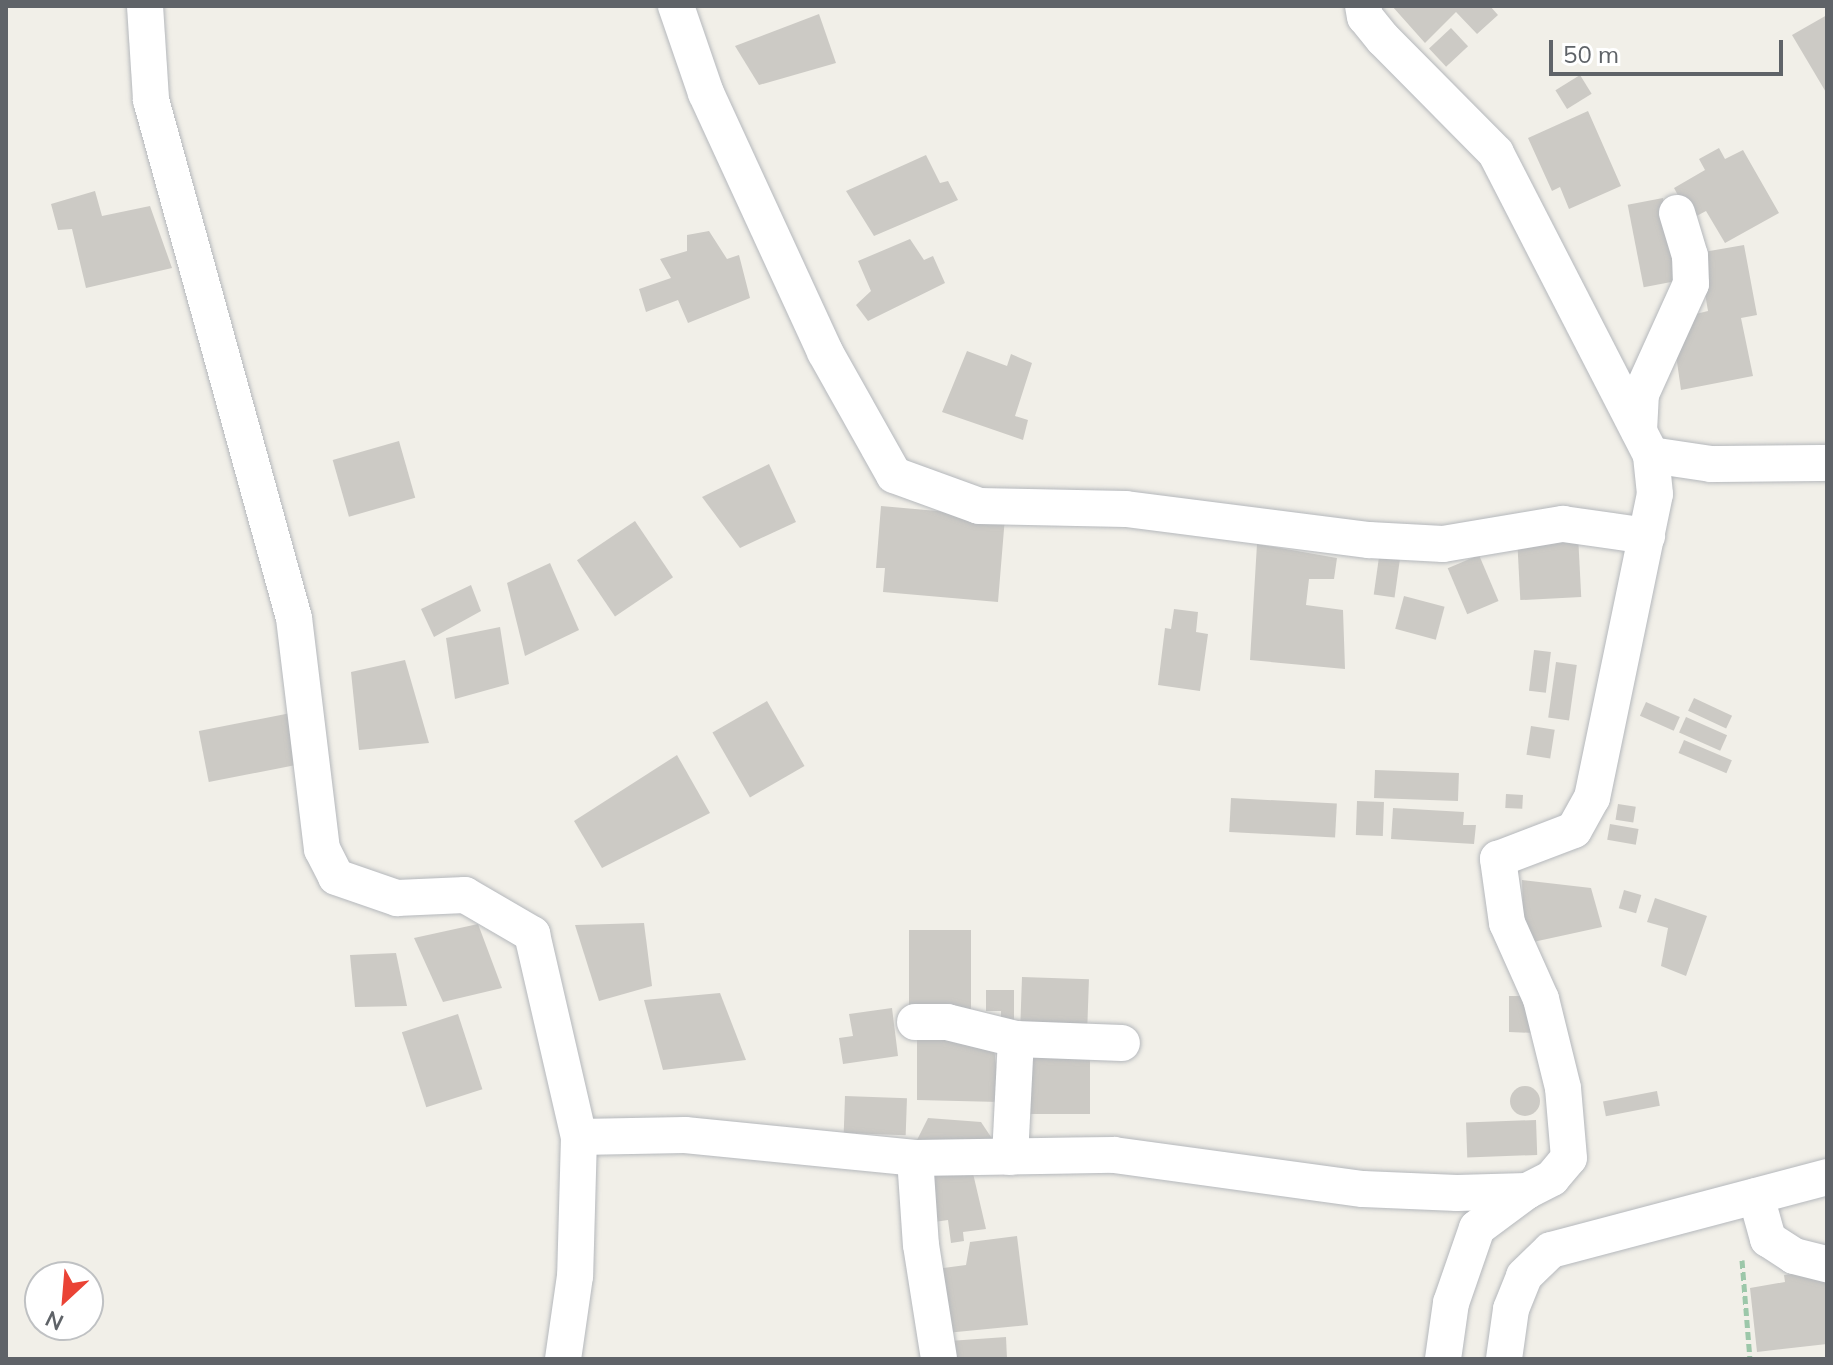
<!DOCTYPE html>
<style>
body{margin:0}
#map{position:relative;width:1833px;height:1365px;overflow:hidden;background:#f1efe8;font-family:Mulish,sans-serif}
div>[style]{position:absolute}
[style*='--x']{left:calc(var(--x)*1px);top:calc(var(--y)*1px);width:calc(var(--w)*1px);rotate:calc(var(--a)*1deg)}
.building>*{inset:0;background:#cccac5;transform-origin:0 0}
.round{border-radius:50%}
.path>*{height:5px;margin-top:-2.5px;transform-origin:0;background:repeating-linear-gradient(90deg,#9cc7a9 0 8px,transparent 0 12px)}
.roads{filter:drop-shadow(0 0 2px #b5b8bc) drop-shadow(0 0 2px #b5b8bc)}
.minor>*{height:36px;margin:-18px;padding:0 18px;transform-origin:18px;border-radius:18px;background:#fff}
span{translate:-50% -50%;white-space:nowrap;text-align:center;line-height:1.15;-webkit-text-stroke:8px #fff;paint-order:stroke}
.frame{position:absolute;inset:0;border:8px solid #5f6368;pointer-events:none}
.north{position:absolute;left:24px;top:1261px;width:80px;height:80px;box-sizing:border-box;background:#fff;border:2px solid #bfc1c3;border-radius:50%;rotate:206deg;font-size:22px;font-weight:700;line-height:32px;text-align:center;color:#5f6368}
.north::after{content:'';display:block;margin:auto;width:28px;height:36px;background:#ea4335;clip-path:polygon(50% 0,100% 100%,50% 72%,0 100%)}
.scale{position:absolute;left:1549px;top:40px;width:234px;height:36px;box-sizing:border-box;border:4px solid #5f6368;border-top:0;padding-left:10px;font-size:24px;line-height:28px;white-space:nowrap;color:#5f6368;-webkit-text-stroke:6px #fff;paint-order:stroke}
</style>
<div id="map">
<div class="building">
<i style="clip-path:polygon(1392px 6px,1490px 6px,1498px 15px,1477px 34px,1456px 12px,1425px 43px)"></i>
<i style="clip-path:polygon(819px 14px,836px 63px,759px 85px,735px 46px)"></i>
<i style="clip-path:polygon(1827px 15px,1827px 94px,1792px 35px)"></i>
<i style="left:1451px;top:28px;width:25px;height:30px;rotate:47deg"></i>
<i style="left:1580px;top:75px;width:22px;height:29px;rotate:58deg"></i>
<i style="clip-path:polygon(1588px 111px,1621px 186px,1569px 209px,1560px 187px,1552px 191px,1528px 138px)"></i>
<i style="clip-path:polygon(1719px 148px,1725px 159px,1743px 150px,1779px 213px,1725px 243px,1706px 211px,1691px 219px,1674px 188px,1705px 170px,1699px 159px)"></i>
<i style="clip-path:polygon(926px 155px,940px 183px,948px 181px,958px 200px,874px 236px,846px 191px)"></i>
<i style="clip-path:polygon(95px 191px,102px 216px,150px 206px,172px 268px,86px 288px,72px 229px,58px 230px,51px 204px)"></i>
<i style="left:1663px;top:198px;width:84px;height:36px;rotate:79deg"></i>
<i style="clip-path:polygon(709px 231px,727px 259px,739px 255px,750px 298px,688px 323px,678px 300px,646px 312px,639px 289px,671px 278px,660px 259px,687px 251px,687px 235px)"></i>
<i style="clip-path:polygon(910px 239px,924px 260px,933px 256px,945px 283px,868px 321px,856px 305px,871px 291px,858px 261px)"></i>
<i style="clip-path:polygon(1744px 245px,1757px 315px,1741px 318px,1753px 376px,1681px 390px,1671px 320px,1708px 311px,1698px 253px)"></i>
<i style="clip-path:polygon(967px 351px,1007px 366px,1011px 354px,1032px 363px,1015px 416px,1028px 420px,1023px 440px,942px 412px)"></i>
<i style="left:399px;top:441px;width:59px;height:69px;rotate:74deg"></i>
<i style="clip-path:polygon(769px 464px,796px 522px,740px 548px,702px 497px)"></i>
<i style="clip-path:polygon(881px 506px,1005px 517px,998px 602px,883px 592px,885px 568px,876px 568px)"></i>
<i style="left:635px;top:521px;width:68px;height:70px;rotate:56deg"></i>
<i style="left:1578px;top:535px;width:62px;height:61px;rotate:87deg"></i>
<i style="clip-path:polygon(1257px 544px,1337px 558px,1334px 579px,1309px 579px,1306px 605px,1343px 610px,1345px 669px,1250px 660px)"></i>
<i style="left:1380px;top:550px;width:21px;height:45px;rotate:8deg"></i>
<i style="left:1479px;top:555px;width:50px;height:34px;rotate:67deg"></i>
<i style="clip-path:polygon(550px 563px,579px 630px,525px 656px,507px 583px)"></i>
<i style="clip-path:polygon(471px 585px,481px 611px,434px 637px,421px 609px)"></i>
<i style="left:1404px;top:596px;width:42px;height:34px;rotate:15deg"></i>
<i style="clip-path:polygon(1174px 609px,1198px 612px,1196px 632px,1208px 634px,1200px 691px,1158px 685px,1165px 628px,1171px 629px)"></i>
<i style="clip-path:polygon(500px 627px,509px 684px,455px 699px,446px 638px)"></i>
<i style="left:1534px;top:650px;width:17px;height:41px;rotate:7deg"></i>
<i style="clip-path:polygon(405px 660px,429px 743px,359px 750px,351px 672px)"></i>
<i style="left:1556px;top:662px;width:21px;height:56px;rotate:8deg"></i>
<i style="left:1694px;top:698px;width:42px;height:14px;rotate:25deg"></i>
<i style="left:767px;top:701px;width:75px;height:63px;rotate:60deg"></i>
<i style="left:1646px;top:702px;width:37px;height:15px;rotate:24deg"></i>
<i style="left:296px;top:712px;width:52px;height:99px;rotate:79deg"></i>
<i style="left:1686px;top:717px;width:45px;height:17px;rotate:24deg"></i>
<i style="left:1531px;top:726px;width:24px;height:29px;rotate:9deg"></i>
<i style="left:1684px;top:740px;width:52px;height:14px;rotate:23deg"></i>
<i style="clip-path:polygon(677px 755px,710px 813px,602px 868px,574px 821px)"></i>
<i style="left:1375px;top:770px;width:84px;height:28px;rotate:2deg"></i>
<i style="left:1506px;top:794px;width:17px;height:14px;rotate:3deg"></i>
<i style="left:1231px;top:798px;width:106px;height:34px;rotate:3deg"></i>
<i style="left:1357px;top:801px;width:27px;height:34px;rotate:2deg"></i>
<i style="left:1618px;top:804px;width:18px;height:16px;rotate:9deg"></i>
<i style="clip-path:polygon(1393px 808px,1464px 812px,1463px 825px,1476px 825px,1474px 844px,1391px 839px)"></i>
<i style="left:1610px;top:824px;width:29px;height:16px;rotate:10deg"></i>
<i style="clip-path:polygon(1522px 880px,1591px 888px,1602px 927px,1524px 944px)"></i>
<i style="left:1624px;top:890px;width:18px;height:19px;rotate:16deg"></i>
<i style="clip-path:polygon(1655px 898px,1707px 916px,1686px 976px,1661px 966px,1668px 928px,1647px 922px)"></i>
<i style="clip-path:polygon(644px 923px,652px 986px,599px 1001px,575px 925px)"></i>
<i style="clip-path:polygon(478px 924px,502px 988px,443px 1002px,414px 938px)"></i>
<i style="left:909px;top:930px;width:62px;height:79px"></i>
<i style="clip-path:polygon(396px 953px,407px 1006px,355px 1007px,350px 955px)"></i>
<i style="left:1022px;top:977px;width:67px;height:55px;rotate:2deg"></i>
<i style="clip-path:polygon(986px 990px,1014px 990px,1014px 1021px,1001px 1021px,1001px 1011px,986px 1011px)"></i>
<i style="clip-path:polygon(720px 993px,746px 1060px,663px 1070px,644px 1000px)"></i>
<i style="clip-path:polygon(1509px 996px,1528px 996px,1536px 1033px,1509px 1032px)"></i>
<i style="clip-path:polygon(892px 1008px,898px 1056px,843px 1064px,839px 1038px,853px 1036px,849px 1014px)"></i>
<i style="left:458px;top:1014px;width:79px;height:59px;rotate:72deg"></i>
<i style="clip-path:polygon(917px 1029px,993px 1038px,1000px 1102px,917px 1100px)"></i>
<i style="left:1024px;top:1056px;width:66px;height:58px"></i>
<i class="round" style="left:1510px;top:1086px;width:30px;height:30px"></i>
<i style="left:1657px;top:1091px;width:15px;height:55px;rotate:79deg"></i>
<i style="left:845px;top:1096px;width:62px;height:37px;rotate:2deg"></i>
<i style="clip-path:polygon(928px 1118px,981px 1122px,995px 1143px,917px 1140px)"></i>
<i style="left:1536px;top:1120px;width:35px;height:70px;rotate:88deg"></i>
<i style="clip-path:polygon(972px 1169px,986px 1229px,963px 1232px,964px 1241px,951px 1243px,948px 1220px,927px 1223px,921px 1175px)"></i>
<i style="clip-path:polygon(1017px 1236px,1028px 1325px,946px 1333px,936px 1269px,966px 1265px,970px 1242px)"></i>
<i style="clip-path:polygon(1827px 1270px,1827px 1344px,1757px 1352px,1750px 1288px,1785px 1282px,1784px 1275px)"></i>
<i style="clip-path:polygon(1006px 1337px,1007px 1359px,950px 1359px,949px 1341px)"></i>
</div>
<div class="path">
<i style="--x:1742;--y:1260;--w:99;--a:85.4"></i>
</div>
<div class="roads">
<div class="minor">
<i style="--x:145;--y:6;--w:94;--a:86.3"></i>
<i style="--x:151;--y:100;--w:537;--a:74.57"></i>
<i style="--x:294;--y:618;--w:233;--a:83.1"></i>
<i style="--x:322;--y:849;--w:31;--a:63"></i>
<i style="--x:336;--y:877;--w:65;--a:19"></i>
<i style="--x:397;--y:898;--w:68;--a:-2.5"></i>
<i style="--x:465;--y:895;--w:78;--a:30.2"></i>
<i style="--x:532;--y:934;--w:208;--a:77"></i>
<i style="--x:579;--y:1137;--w:139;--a:91.6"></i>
<i style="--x:575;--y:1276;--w:84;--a:98.2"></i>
<i style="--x:676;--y:6;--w:92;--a:71"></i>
<i style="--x:706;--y:93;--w:285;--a:65.3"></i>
<i style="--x:825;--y:352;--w:141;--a:60.7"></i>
<i style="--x:894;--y:475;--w:90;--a:20"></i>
<i style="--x:979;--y:506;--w:147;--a:1.2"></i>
<i style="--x:1126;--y:509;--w:245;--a:7.3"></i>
<i style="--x:1369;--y:540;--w:74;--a:3.1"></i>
<i style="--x:1443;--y:544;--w:122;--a:-9.5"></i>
<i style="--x:1563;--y:524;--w:85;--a:8.1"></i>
<i style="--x:1639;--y:431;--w:37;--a:-87"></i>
<i style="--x:1641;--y:394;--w:121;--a:-65.6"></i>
<i style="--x:1691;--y:284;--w:28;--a:-92"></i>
<i style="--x:1690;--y:256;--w:45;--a:-106.8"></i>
<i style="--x:1651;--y:455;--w:61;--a:8.5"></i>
<i style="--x:1711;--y:464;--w:116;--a:-0.5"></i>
<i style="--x:915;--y:1022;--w:32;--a:0"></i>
<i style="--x:947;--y:1022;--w:71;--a:13.8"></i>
<i style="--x:1016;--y:1039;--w:106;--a:2.2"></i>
<i style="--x:579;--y:1137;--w:106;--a:-1.1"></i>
<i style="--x:685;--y:1135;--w:231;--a:5.7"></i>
<i style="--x:915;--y:1158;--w:199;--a:-0.9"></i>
<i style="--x:1114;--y:1155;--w:251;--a:7.8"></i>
<i style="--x:1363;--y:1189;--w:94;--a:2.4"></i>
<i style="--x:1457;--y:1193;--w:70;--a:-1.6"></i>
<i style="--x:1527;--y:1191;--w:28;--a:-27"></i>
<i style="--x:1552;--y:1178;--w:26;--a:-50"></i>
<i style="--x:1569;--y:1158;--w:70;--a:-94.9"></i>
<i style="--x:1563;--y:1088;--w:92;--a:-103.9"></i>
<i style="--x:1541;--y:999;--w:83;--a:-114.1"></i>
<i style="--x:1507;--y:923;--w:65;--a:-98"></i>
<i style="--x:1498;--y:859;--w:81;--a:-20.9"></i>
<i style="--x:1574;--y:830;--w:37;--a:-61"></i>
<i style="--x:1592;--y:798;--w:310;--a:-78.3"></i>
<i style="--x:1655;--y:494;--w:39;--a:-96"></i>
<i style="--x:1651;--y:455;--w:339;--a:-117.2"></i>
<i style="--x:1496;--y:153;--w:161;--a:-134.7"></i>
<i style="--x:1383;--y:39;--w:28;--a:-129"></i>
<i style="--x:1365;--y:17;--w:11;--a:-100"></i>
<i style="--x:1010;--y:1157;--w:118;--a:-87.1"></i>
<i style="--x:915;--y:1158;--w:87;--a:86.1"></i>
<i style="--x:921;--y:1245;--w:115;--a:81"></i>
<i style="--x:1756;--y:1196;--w:45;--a:74.4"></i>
<i style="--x:1768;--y:1239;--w:31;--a:33"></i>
<i style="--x:1794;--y:1256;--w:34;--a:14"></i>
<i style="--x:1443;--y:1359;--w:57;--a:-81.9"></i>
<i style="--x:1451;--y:1303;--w:79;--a:-70.9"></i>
<i style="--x:1477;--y:1228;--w:62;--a:-36.5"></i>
<i style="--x:1504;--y:1359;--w:50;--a:-82"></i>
<i style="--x:1511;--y:1309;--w:35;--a:-68"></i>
<i style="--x:1524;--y:1276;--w:37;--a:-44"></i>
<i style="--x:1551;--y:1250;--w:285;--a:-14.8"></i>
</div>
</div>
<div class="frame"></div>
<div class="north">N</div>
<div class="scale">50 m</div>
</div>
